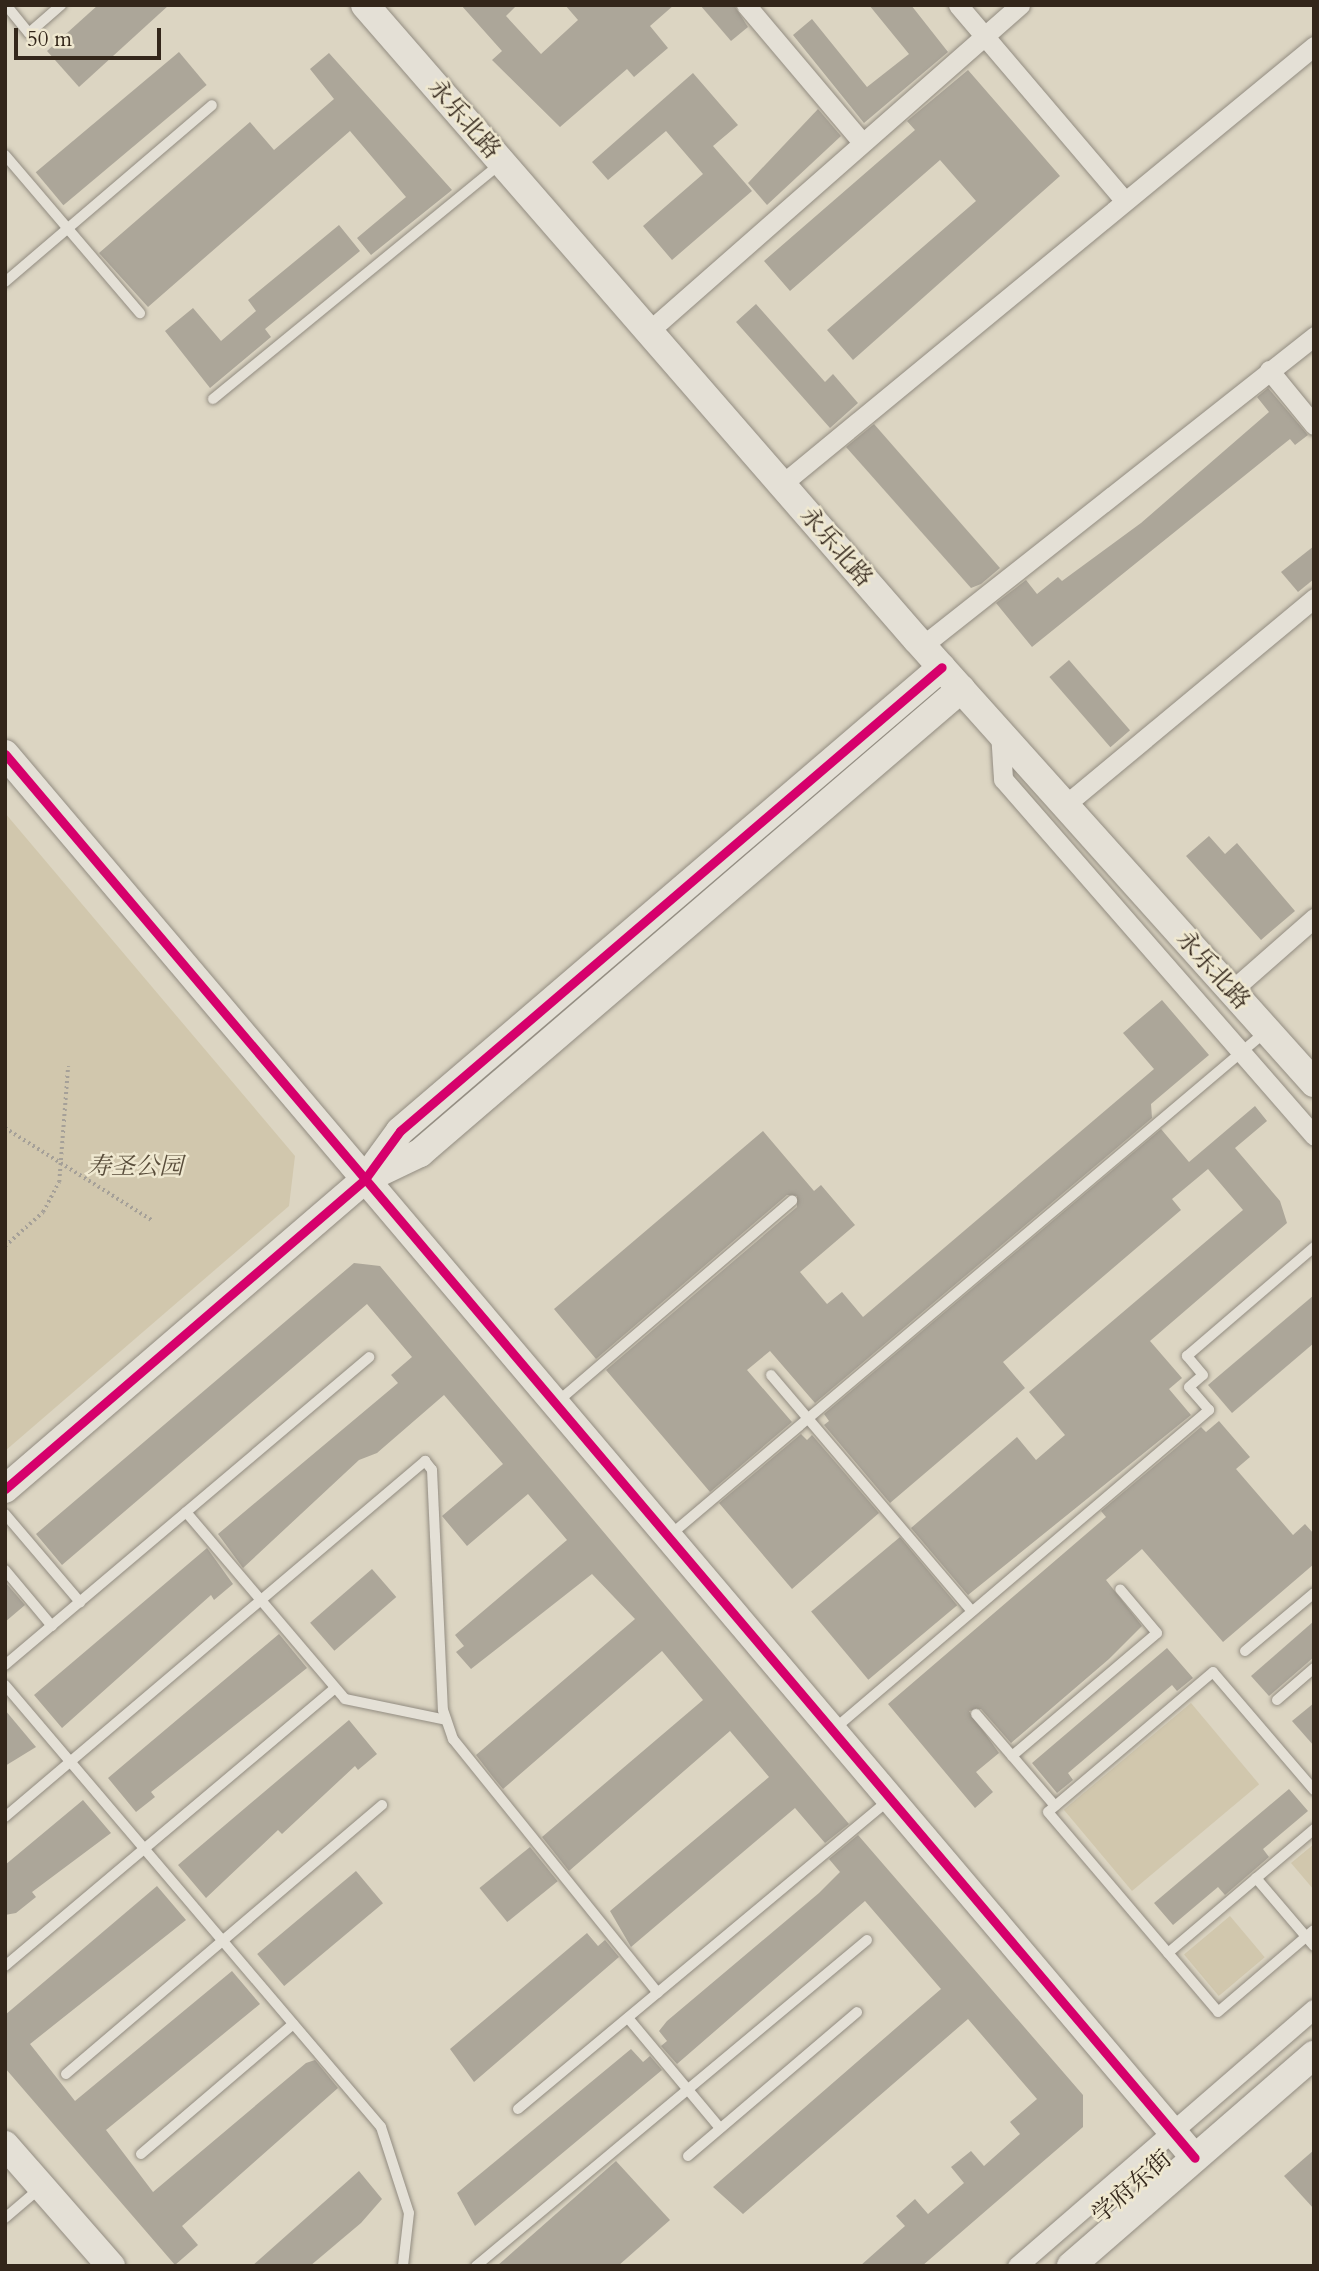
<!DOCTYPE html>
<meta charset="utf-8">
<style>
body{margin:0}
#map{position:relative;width:1319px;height:2271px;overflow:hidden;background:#dcd5c2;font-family:Cardo,"Noto Serif SC",serif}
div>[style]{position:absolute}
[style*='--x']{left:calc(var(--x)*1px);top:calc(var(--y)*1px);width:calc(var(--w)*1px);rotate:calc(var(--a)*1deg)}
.green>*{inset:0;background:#d1c7ad;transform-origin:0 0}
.building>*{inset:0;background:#aca699;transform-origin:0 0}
.path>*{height:3.5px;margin-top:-1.75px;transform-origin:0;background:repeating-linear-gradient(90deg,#a5a098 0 2px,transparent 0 5.5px)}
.roads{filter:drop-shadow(0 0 2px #928c81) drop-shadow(0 0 2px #928c81)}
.lane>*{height:10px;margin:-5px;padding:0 5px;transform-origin:5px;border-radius:5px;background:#e4e0d6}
.street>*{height:19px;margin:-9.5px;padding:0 9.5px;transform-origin:9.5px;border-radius:9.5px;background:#e4e0d6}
.secondary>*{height:28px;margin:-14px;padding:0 14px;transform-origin:14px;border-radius:14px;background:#e4e0d6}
.cycleway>*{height:9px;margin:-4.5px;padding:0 4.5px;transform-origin:4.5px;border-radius:4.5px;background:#d6006c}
span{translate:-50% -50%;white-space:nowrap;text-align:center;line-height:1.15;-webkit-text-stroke:5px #efe8d0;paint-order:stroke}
.street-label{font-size:24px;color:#33261a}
.park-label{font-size:24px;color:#584c3a;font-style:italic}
.frame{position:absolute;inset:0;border:7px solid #33261a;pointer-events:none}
.scale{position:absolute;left:14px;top:28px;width:147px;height:32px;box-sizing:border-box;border:4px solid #33261a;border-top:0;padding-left:9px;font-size:21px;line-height:24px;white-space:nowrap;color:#33261a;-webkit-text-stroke:5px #efe8d0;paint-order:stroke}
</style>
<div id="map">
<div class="green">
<i style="clip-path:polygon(5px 813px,295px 1156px,289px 1206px,5px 1451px)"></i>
<i style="left:1191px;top:1703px;width:106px;height:166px;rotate:50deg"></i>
<i style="clip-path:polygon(1314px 1844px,1314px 1890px,1291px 1863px)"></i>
<i style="left:1230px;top:1916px;width:54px;height:60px;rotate:50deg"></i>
</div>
<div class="building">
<i style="clip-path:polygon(98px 5px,169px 5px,79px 87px,47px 51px)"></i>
<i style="clip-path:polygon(461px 5px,517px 5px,506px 16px,541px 54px,578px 20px,565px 5px,674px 5px,650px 26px,668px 48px,634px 77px,627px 69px,560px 127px,492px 60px,502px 51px)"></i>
<i style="clip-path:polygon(700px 5px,734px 5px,748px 27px,731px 41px)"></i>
<i style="clip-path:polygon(869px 5px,911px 5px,948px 52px,864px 123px,793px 35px,812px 19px,867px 87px,909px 54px)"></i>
<i style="left:179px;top:52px;width:43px;height:187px;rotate:50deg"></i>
<i style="clip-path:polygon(329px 53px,452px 190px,371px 255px,357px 238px,406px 197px,350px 131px,148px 307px,99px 253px,250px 122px,274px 150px,334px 99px,310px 69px)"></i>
<i style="clip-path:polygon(968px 70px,1060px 176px,853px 360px,827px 330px,976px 201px,940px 160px,790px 291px,764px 261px,915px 130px,907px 121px)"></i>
<i style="clip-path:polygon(693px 73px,738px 125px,713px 146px,752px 191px,672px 260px,643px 226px,703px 174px,666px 131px,608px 180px,592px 162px)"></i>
<i style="clip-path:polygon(818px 109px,841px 136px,767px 205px,748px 183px)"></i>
<i style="clip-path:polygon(339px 225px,360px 251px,265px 329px,271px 337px,210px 388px,165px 331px,193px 308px,221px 341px,256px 311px,248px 300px)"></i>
<i style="clip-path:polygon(756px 304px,825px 382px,833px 374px,858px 403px,830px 428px,736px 322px)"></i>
<i style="clip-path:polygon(1268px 388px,1308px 435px,1295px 445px,1290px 439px,1032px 647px,996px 603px,1026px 580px,1037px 594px,1058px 577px,1062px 581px,1141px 523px,1269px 412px,1257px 397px)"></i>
<i style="clip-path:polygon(874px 424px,1000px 568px,981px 584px,971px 588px,846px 447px)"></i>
<i style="clip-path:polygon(1314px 546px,1314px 579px,1298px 592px,1281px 572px)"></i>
<i style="left:1069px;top:660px;width:93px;height:26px;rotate:49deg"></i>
<i style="clip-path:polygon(1209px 836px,1225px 854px,1237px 843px,1295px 911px,1261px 940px,1186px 856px)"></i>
<i style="clip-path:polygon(1162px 1000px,1209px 1055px,1151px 1104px,1152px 1118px,815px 1403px,770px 1351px,747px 1370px,792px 1422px,710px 1492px,606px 1370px,797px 1207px,797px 1196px,787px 1195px,596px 1359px,554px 1309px,763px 1131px,814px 1191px,821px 1185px,855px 1225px,800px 1272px,827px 1304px,842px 1292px,863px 1317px,1154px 1069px,1123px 1033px)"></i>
<i style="clip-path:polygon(1255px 1106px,1267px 1121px,1235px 1148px,1280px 1201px,1287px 1223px,1150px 1341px,1182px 1378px,1169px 1389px,1191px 1415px,968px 1595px,911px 1528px,1017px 1437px,1036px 1460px,1065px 1435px,1029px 1392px,1243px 1210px,1208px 1169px,1172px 1199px,1181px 1210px,1003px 1362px,1025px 1388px,890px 1503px,824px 1425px,829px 1421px,824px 1414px,1161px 1129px,1189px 1162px)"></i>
<i style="clip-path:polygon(354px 1263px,380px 1266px,849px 1824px,825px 1843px,795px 1808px,631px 1947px,610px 1911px,769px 1777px,730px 1731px,569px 1871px,542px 1837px,703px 1700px,662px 1651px,503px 1789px,493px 1777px,476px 1755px,635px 1619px,592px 1574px,471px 1669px,456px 1652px,464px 1646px,455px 1635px,567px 1540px,528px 1494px,467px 1546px,442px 1516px,503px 1464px,444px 1395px,377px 1453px,359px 1460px,243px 1568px,218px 1534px,398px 1383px,391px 1375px,412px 1357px,367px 1304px,62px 1565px,36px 1534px)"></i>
<i style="clip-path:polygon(1314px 1295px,1314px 1343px,1232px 1413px,1208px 1385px)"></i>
<i style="clip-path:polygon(1219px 1421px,1250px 1457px,1236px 1469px,1293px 1535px,1305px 1524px,1314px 1534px,1314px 1564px,1223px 1642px,1142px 1549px,1106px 1580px,1142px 1626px,1109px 1659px,1011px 1743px,981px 1709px,969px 1711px,999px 1753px,976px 1772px,993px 1792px,975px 1808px,888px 1704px,1106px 1517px,1101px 1511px,1201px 1427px,1206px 1432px)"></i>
<i style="clip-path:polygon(801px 1434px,807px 1440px,812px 1435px,879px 1513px,792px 1589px,719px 1503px)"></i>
<i style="left:900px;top:1537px;width:89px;height:116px;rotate:50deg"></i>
<i style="clip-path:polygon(207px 1548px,233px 1584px,214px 1600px,211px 1595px,62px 1728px,34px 1695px)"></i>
<i style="left:372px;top:1569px;width:37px;height:82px;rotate:49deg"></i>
<i style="clip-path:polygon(5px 1582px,25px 1605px,5px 1622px)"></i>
<i style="clip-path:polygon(1314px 1621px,1314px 1657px,1269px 1696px,1251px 1676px)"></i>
<i style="clip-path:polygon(279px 1634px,307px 1668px,151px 1792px,155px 1797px,136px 1812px,108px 1778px)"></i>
<i style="clip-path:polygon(1167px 1648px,1193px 1678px,1177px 1691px,1172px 1685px,1068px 1773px,1073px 1780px,1057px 1793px,1032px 1763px)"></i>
<i style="clip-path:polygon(1314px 1703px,1314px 1746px,1292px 1721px)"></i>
<i style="clip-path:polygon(5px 1710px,36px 1747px,5px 1766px)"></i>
<i style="clip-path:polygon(349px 1720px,377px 1754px,358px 1770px,355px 1766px,282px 1834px,278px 1830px,206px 1898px,178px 1865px)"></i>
<i style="clip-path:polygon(1289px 1789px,1308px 1811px,1263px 1849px,1269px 1857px,1225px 1895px,1218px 1887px,1173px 1925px,1154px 1903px)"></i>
<i style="clip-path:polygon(83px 1800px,111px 1833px,32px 1892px,36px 1897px,16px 1913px,5px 1915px,5px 1865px)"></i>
<i style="clip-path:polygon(858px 1835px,1083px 2095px,1083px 2127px,922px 2266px,860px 2266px,905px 2226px,896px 2216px,915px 2199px,928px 2214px,964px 2183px,951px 2167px,971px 2151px,984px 2166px,1020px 2134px,1010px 2122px,1037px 2099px,968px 2019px,743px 2214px,713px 2187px,941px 1989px,865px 1901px,677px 2064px,661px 2046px,667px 2041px,659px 2031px,667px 2021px,819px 1893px,840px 1872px,829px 1859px)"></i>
<i style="left:530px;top:1847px;width:44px;height:65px;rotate:51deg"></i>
<i style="left:356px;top:1871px;width:42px;height:129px;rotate:50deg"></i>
<i style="clip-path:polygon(157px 1886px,186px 1920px,30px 2044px,75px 2101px,232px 1971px,260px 2004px,106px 2130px,153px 2192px,306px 2063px,315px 2060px,338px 2088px,182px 2226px,198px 2245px,175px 2265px,5px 2068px,5px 2015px)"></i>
<i style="clip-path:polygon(587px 1933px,598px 1946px,605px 1940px,619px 1957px,474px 2082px,450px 2049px)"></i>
<i style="clip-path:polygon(631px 2049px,643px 2062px,650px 2056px,662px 2070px,475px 2226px,457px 2193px)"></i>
<i style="clip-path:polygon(1314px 2150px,1314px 2209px,1284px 2176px)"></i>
<i style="clip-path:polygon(616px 2161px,670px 2220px,618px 2266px,497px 2266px)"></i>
<i style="clip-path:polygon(359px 2171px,382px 2199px,361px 2223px,310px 2266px,252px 2266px)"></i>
</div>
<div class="path">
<i style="--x:5;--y:1128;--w:175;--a:32.1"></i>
<i style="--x:5;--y:1246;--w:51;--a:-41.8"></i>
<i style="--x:43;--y:1212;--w:34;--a:-62"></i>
<i style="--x:59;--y:1182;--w:116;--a:-85.6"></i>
</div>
<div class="roads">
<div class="lane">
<i style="--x:6;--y:5;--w:36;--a:51"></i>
<i style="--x:29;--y:33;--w:43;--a:-41.2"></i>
<i style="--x:5;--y:155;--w:208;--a:49.5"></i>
<i style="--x:5;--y:282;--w:272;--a:-40.5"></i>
<i style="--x:213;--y:399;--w:372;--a:-39.3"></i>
<i style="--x:771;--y:1375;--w:310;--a:49.6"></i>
<i style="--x:556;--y:1403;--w:311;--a:-40.6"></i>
<i style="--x:186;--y:1512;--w:245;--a:49.6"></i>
<i style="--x:345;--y:1699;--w:103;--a:11.7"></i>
<i style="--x:5;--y:1514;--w:116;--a:49.6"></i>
<i style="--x:669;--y:1536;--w:779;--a:-40.21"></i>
<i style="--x:5;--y:1570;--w:73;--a:50"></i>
<i style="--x:1245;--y:1651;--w:90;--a:-40"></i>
<i style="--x:5;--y:1665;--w:477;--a:-40.2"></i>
<i style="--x:5;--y:1685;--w:580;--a:49.61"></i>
<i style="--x:381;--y:2127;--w:90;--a:72"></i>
<i style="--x:409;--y:2213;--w:53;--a:96.5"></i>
<i style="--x:1277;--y:1700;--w:49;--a:-40.9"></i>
<i style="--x:976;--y:1714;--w:121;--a:49.3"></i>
<i style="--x:833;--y:1730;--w:494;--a:-40.4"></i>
<i style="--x:1209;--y:1410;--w:30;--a:-131"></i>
<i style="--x:1189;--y:1387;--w:18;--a:-41"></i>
<i style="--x:1203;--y:1375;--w:25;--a:-130"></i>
<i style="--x:1187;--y:1356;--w:167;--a:-40.6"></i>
<i style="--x:1012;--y:1756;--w:190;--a:-40.3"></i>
<i style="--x:1157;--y:1633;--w:57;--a:-130.1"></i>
<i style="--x:1314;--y:1790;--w:155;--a:-130.6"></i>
<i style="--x:1213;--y:1672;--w:216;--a:139.7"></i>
<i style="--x:1048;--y:1812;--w:262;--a:49.6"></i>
<i style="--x:1218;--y:2012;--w:126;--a:-40.5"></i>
<i style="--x:5;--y:1817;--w:551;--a:-40.29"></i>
<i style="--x:425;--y:1461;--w:11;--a:52"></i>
<i style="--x:432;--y:1470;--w:240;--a:87.4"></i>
<i style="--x:443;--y:1710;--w:31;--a:71"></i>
<i style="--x:453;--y:1739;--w:326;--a:51.1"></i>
<i style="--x:1256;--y:1878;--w:89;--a:49.5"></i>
<i style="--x:1168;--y:1953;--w:192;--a:-40.3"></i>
<i style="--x:5;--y:1966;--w:431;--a:-40.1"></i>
<i style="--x:628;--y:2018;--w:143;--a:50.1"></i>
<i style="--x:66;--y:2074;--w:415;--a:-40.4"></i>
<i style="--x:518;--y:2109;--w:481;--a:-39.8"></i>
<i style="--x:141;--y:2154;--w:200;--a:-40.5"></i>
<i style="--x:688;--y:2156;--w:222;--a:-40.4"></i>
<i style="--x:5;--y:2218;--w:45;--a:-40.5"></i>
<i style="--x:476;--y:2266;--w:509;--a:-39.82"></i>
</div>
<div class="street">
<i style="--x:746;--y:5;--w:177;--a:49.8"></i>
<i style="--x:958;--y:5;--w:257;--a:49.6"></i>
<i style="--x:649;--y:331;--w:494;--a:-41.3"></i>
<i style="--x:1269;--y:370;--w:71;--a:50.7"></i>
<i style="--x:782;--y:484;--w:689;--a:-39.46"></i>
<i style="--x:922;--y:646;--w:500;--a:-38.3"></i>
<i style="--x:1000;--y:732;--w:47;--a:86.3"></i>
<i style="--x:1003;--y:779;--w:473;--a:48.9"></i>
<i style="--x:1065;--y:805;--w:324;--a:-39.7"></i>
<i style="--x:1231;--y:991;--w:111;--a:-41.3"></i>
<i style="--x:1017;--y:2266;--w:393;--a:-40.9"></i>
</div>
<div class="secondary">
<i style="--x:365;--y:5;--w:841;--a:49"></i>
<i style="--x:917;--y:640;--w:595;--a:48.13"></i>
<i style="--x:5;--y:754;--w:1840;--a:49.72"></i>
<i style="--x:368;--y:1178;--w:58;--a:-25.7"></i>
<i style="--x:420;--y:1153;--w:713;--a:-40.62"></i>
<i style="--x:5;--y:1489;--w:475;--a:-40.7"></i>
<i style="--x:365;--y:1179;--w:59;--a:-53.9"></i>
<i style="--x:400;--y:1131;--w:713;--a:-40.57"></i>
<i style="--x:5;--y:2145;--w:161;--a:48.8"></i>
<i style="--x:1071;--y:2266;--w:322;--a:-41"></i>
</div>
</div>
<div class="cycleway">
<i style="--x:5;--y:754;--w:1840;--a:49.72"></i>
<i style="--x:5;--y:1489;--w:475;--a:-40.7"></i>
<i style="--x:365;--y:1179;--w:59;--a:-53.9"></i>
<i style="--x:400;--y:1131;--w:713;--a:-40.57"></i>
</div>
<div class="street-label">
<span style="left:464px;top:119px;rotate:49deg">永乐北路</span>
<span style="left:836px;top:547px;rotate:49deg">永乐北路</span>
<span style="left:1213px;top:970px;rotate:48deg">永乐北路</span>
<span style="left:1132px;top:2187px;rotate:-41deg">学府东街</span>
</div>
<div class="park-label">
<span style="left:135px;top:1167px">寿圣公园</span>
</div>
<div class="frame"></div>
<div class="scale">50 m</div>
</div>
